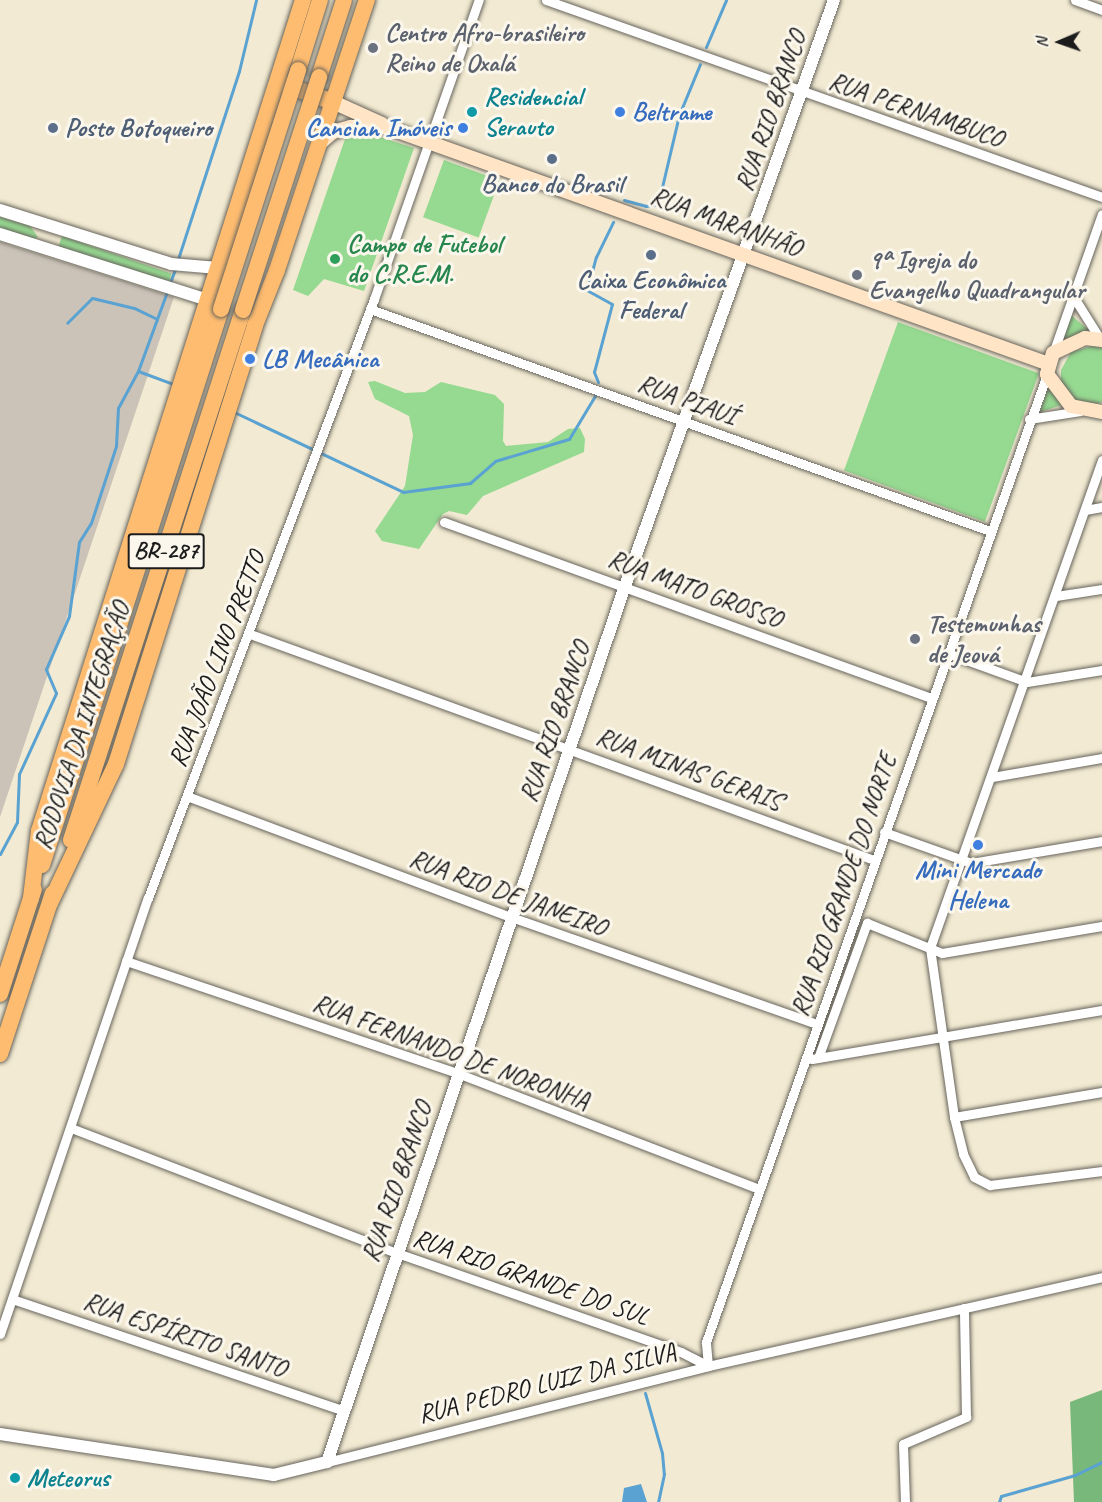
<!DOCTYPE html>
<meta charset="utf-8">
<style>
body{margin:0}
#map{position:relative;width:1102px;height:1502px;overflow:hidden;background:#f2ead2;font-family:Caveat,sans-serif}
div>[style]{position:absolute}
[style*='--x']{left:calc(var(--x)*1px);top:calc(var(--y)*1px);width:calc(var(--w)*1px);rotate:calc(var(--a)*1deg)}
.industrial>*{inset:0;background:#cbc2b8}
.green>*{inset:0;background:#96d991;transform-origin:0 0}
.forest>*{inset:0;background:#78b97b}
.water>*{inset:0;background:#5aa2d1}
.stream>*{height:3px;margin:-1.5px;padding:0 1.5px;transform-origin:1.5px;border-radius:1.5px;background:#5aa2d1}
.roads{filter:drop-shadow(0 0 2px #67645c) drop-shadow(0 0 2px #67645c)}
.minor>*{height:9px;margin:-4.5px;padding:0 4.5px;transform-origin:4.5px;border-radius:4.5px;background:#fff}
.tertiary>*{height:12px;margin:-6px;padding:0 6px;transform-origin:6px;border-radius:6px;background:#fff}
.secondary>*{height:14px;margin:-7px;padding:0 7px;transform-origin:7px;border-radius:7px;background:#ffe4c6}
.trunk>*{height:16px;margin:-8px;padding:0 8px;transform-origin:8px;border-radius:8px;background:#febc70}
.bridges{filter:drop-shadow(0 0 2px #67645c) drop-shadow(0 0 2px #67645c)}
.trunk-bridge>*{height:16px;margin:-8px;padding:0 8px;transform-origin:8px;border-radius:8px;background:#febc70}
.dots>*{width:16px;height:16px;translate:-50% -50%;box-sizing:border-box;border:3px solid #fbf7ec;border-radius:50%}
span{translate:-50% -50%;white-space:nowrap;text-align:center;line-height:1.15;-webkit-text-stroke:6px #fbf7ec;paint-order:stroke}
.shield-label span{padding:2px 4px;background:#fbf7ec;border:2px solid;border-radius:4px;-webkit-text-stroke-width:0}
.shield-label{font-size:24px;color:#1c1c1c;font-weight:700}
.worship-label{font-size:26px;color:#5b616d;font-weight:700}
.left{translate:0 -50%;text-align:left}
.culture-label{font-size:26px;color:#0d838f;font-weight:700}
.street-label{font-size:26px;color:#1c1c1c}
.shop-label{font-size:26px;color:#366cbe;font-weight:700}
.right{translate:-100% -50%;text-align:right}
.service-label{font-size:26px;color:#4e5e75;font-weight:700}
.leisure-label{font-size:26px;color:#27864d;font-weight:700}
.north{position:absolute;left:1030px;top:12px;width:60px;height:60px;-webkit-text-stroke:4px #fbf7ec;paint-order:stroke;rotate:268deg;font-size:16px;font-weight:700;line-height:24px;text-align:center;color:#1c1c1c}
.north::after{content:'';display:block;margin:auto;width:21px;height:27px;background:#1c1c1c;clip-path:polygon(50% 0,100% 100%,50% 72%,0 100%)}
</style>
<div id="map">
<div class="industrial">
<i style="clip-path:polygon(0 242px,174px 297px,0 817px)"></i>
</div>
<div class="green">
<i style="clip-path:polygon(368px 133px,414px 148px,364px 291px,324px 279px,308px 296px,293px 290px,345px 139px)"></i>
<i style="left:444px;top:160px;width:59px;height:61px;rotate:20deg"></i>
<i style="clip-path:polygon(0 217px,30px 226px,38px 237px,33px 240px,0 229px)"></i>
<i style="left:62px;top:236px;width:116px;height:11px;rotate:19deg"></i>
<i style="clip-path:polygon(1071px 315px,1092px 333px,1062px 339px)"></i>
<i style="left:898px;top:322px;width:150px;height:158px;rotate:20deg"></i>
<i style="clip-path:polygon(1092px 346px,1102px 348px,1102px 402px,1096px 404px,1077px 402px,1061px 384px,1061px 370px,1071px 352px)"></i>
<i style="clip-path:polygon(375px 381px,405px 393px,425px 392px,441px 382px,495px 395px,504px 404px,503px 441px,506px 446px,548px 442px,568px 429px,580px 428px,585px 439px,584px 452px,483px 496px,467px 515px,449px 511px,443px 514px,419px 549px,382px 541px,375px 531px,405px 486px,413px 435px,409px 416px,375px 399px,368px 382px)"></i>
<i style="clip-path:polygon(1047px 388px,1065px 404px,1040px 412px)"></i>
</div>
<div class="forest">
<i style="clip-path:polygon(1102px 1390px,1102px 1502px,1074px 1502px,1070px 1402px)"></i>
</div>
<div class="water">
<i style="clip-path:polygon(641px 1484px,647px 1502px,622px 1502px,624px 1488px)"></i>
</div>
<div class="stream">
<i style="--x:706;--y:47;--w:51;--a:-66.9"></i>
<i style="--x:624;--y:200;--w:23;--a:15"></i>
<i style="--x:646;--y:206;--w:12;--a:-9"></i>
<i style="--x:658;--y:204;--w:91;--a:-76.7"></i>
<i style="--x:679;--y:115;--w:55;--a:-67.6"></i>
<i style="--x:177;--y:262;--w:201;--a:-72"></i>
<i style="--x:239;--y:71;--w:73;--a:-76.5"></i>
<i style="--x:169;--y:285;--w:17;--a:-69"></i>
<i style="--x:157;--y:319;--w:30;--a:-70"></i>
<i style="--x:138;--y:371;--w:40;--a:20.2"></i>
<i style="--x:598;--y:382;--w:11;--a:-112"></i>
<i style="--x:594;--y:372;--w:70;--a:-75.2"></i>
<i style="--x:612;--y:304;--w:29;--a:-151"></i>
<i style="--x:587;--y:290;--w:34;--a:-75"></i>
<i style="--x:596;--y:257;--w:39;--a:-64"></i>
<i style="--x:234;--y:412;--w:187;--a:25.3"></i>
<i style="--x:403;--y:492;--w:68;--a:-7.7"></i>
<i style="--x:470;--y:483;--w:33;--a:-41"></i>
<i style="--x:495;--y:461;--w:77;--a:-16.6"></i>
<i style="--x:569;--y:439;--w:52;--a:-59"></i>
<i style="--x:0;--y:854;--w:36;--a:-62"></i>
<i style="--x:17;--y:822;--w:48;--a:-87.6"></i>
<i style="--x:19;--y:774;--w:89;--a:-65.4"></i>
<i style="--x:56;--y:693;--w:26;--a:-113"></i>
<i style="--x:46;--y:669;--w:58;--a:-66.5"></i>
<i style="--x:69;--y:616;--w:75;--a:-82.3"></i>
<i style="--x:79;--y:542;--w:22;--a:-58"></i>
<i style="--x:91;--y:523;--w:81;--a:-72"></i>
<i style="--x:116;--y:446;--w:38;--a:-87"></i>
<i style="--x:118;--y:408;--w:42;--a:-61.6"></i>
<i style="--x:138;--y:371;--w:55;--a:-69.9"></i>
<i style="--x:157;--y:319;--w:25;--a:-154"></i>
<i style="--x:134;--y:308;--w:43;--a:-166.6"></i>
<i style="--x:92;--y:298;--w:35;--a:135"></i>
<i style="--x:645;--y:1393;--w:62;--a:74.2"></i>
<i style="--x:662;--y:1453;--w:21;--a:85"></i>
<i style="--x:664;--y:1474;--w:29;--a:102"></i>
<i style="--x:999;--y:1502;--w:6;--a:-72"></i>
<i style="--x:1001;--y:1496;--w:77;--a:-15.8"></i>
<i style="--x:1075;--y:1475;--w:30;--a:-26"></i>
</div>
<div class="roads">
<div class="minor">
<i style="--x:546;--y:0;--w:590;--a:19.51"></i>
<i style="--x:1075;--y:0;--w:29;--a:20"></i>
<i style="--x:1073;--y:296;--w:51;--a:57.9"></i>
<i style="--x:370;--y:309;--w:659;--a:19.7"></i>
<i style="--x:1053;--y:353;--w:147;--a:-70.6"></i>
<i style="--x:1029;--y:419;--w:52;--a:-8.9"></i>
<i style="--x:1102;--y:460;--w:517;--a:109.42"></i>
<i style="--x:930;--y:948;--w:171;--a:81.9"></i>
<i style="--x:954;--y:1117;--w:38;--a:76"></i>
<i style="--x:963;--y:1154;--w:25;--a:64"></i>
<i style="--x:974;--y:1177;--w:18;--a:27"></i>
<i style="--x:990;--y:1185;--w:113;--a:-7.1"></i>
<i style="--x:1085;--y:510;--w:17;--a:-10"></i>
<i style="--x:444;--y:522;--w:518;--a:19.87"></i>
<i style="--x:1056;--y:596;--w:47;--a:-8.7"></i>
<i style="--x:250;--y:634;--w:664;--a:19.91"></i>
<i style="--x:947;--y:653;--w:85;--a:19.9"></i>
<i style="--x:1027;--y:682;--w:76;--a:-9.1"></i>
<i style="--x:992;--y:777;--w:112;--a:-9.8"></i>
<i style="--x:187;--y:796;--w:346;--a:20.5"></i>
<i style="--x:511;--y:917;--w:324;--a:19.3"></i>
<i style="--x:884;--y:832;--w:92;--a:19.6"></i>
<i style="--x:971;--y:863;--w:133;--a:-9.5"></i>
<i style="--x:126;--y:961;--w:349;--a:18.7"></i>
<i style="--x:457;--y:1073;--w:324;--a:21"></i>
<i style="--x:818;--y:1058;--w:144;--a:-70.1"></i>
<i style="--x:867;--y:923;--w:81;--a:21.8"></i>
<i style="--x:942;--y:953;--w:162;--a:-9.6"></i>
<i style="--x:812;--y:1059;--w:294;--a:-9.6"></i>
<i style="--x:954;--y:1117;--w:150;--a:-9.6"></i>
<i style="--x:71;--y:1128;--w:349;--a:21"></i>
<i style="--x:397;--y:1253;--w:301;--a:19.2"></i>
<i style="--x:681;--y:1352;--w:30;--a:27"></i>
<i style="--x:12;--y:1299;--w:350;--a:18.6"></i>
<i style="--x:0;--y:1334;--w:460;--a:-71.3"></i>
<i style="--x:148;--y:898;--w:640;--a:-69.33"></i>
<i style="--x:374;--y:299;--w:317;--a:-70.7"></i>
<i style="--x:708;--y:1366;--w:24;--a:-95"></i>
<i style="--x:706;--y:1342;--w:1026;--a:-70.59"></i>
<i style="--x:327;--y:1462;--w:393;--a:-14.1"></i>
<i style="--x:708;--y:1366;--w:404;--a:-12.7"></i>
<i style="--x:905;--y:1502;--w:58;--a:-92"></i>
<i style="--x:903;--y:1444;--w:69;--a:-23.2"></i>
<i style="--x:966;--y:1417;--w:109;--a:-91.1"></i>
</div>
<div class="tertiary">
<i style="--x:0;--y:210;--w:179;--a:17.5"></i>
<i style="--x:171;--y:264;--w:47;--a:4.9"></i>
<i style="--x:0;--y:234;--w:218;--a:17.6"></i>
<i style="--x:0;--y:1434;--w:277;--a:8.5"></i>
<i style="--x:274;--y:1475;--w:55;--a:-13.8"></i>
<i style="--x:327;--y:1462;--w:925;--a:-71.21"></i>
<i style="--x:625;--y:586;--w:622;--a:-70.37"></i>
</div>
<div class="secondary">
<i style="--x:333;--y:102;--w:54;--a:24.2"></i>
<i style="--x:319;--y:144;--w:18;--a:-41"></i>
<i style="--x:333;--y:132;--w:19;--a:-16"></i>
<i style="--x:351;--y:127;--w:35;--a:0"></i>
<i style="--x:386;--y:127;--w:704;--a:19.67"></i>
<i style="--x:1102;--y:340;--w:17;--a:-173"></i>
<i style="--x:1085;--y:338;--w:35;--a:155"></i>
<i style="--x:1053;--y:353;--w:22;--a:106"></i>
<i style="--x:1047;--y:374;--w:40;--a:53"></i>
<i style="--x:1071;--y:406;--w:32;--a:11"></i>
</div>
<div class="trunk">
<i style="--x:298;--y:70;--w:73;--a:-72.6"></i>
<i style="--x:319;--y:77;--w:81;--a:-72"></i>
<i style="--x:280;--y:83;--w:56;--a:19.7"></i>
<i style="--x:71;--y:840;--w:557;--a:-72.02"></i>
<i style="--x:42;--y:865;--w:584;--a:-72.15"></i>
<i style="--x:31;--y:898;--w:67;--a:-83.2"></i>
<i style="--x:39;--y:831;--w:872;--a:-72.38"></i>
<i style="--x:50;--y:903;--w:154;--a:-64.6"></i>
<i style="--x:116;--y:764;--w:460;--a:-72.4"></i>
<i style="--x:255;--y:325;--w:59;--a:-68.2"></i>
<i style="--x:277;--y:270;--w:285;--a:-71.6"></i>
<i style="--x:0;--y:994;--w:110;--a:-72.1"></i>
<i style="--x:0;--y:1054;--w:169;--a:-71.8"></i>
</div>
</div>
<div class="bridges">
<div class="trunk-bridge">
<i style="--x:221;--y:309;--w:251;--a:-72.1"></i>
<i style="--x:243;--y:310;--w:245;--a:-71.9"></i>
</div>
</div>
<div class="dots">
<i style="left:373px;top:48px;background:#6b7280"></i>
<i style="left:472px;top:112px;background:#0f9aa8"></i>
<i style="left:620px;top:112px;background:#3f7fe0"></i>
<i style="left:53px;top:128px;background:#5c6f8a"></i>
<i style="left:463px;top:128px;background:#3f7fe0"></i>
<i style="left:552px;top:159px;background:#5c6f8a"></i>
<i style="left:651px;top:255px;background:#5c6f8a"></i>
<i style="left:335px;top:259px;background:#2e9e5b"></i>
<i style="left:857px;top:275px;background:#6b7280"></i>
<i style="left:250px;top:359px;background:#3f7fe0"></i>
<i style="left:915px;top:639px;background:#6b7280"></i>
<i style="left:978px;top:845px;background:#3f7fe0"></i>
<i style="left:15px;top:1478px;background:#0f9aa8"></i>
</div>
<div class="shield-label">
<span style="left:166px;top:551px">BR-287</span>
</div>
<div class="worship-label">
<span class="left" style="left:385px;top:48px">Centro Afro-brasileiro<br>Reino de Oxalá</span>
<span class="left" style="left:869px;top:275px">9ª Igreja do<br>Evangelho Quadrangular</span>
<span class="left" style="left:927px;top:639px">Testemunhas<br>de Jeová</span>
</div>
<div class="culture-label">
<span class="left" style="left:484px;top:112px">Residencial<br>Serauto</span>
<span class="left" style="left:27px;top:1478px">Meteorus</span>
</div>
<div class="street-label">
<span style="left:916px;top:110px;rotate:19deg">RUA PERNAMBUCO</span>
<span style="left:771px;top:111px;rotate:-71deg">RUA RIO BRANCO</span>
<span style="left:726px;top:222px;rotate:20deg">RUA MARANHÃO</span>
<span style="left:687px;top:400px;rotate:20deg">RUA PIAUÍ</span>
<span style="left:695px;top:589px;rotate:20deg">RUA MATO GROSSO</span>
<span style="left:217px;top:659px;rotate:-69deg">RUA JOÃO LINO PRETTO</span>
<span style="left:555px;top:722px;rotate:-71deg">RUA RIO BRANCO</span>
<span style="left:82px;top:726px;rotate:-72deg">RODOVIA DA INTEGRAÇÃO</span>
<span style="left:689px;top:769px;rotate:20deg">RUA MINAS GERAIS</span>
<span style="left:844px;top:885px;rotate:-71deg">RUA RIO GRANDE DO NORTE</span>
<span style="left:508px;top:893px;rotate:20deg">RUA RIO DE JANEIRO</span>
<span style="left:451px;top:1052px;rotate:20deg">RUA FERNANDO DE NORONHA</span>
<span style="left:397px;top:1182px;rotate:-71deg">RUA RIO BRANCO</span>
<span style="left:531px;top:1277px;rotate:19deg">RUA RIO GRANDE DO SUL</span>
<span style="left:185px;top:1335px;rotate:19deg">RUA ESPÍRITO SANTO</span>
<span style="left:547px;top:1383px;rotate:-14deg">RUA PEDRO LUIZ DA SILVA</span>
</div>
<div class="shop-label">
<span class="left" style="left:632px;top:112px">Beltrame</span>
<span class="right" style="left:451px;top:128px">Cancian Imóveis</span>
<span class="left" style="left:262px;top:359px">LB Mecânica</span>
<span style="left:978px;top:885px">Mini Mercado<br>Helena</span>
</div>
<div class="service-label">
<span class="left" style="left:65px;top:128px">Posto Botoqueiro</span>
<span style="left:552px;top:184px">Banco do Brasil</span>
<span style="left:651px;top:295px">Caixa Econômica<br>Federal</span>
</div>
<div class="leisure-label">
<span class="left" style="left:347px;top:259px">Campo de Futebol<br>do C.R.E.M.</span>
</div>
<div class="north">N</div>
</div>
